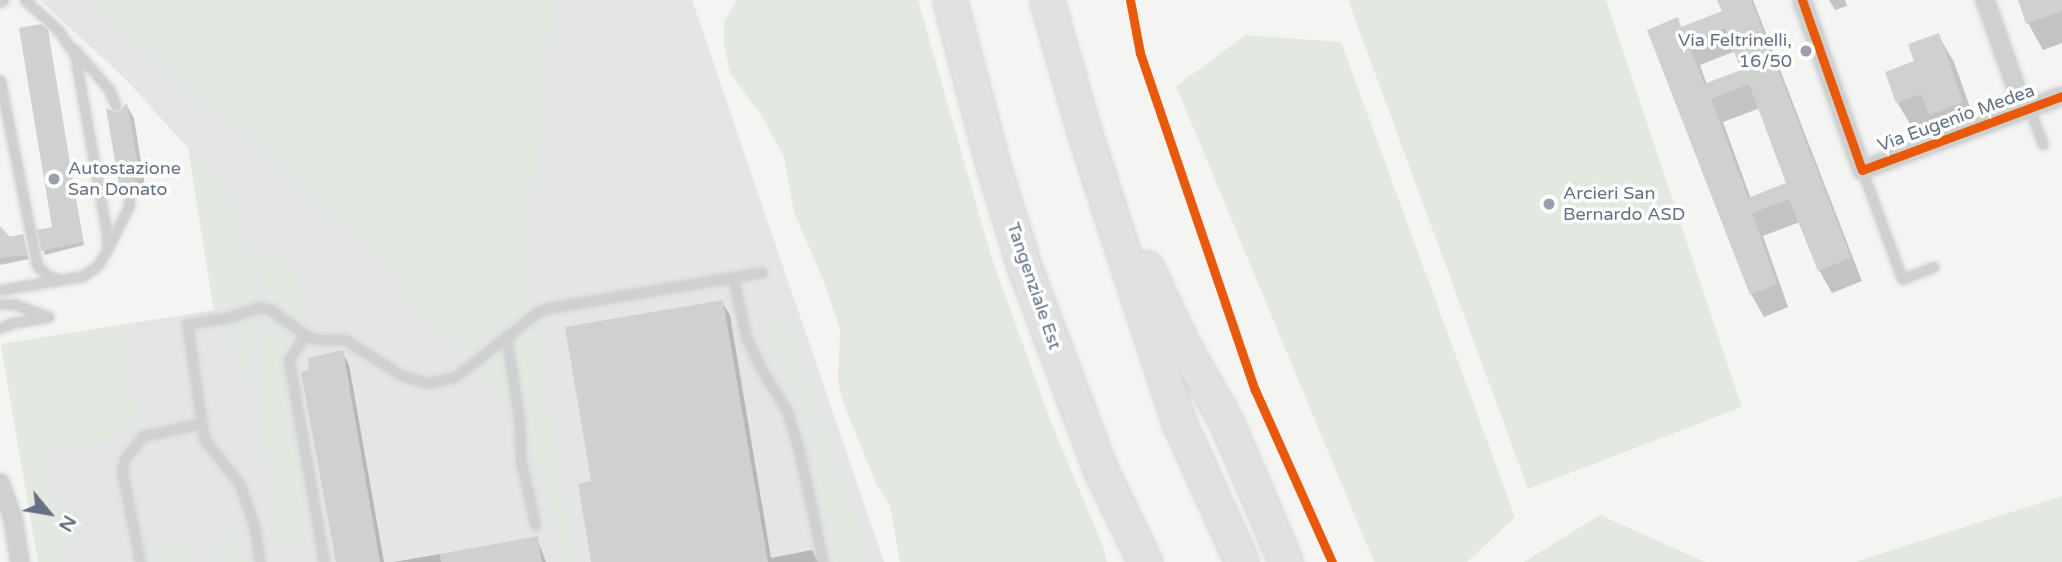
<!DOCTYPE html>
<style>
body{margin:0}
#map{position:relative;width:2062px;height:562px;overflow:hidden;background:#f4f5f3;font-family:"Varela Round",sans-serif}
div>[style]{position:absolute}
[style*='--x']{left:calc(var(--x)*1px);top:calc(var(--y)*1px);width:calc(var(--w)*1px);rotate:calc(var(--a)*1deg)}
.built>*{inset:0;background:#e4e6e5}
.green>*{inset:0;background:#e3e8e1}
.shadow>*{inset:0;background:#0003}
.building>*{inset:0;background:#cfd1d1}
.roads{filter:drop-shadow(0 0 2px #d1d2d2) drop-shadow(0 0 2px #d1d2d2)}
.lane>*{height:9px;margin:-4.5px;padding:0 4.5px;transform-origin:4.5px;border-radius:4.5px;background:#cfd0d0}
.street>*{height:18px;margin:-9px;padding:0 9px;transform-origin:9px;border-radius:9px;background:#cfd0d0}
.highway>*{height:32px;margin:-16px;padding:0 16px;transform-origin:16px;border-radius:16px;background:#e1e1e2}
.cycleway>*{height:9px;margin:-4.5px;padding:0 4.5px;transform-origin:4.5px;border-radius:4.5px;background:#e8590c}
.dots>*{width:19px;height:19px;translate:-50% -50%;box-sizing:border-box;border:4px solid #fff;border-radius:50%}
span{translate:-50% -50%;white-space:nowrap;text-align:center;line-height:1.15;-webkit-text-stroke:7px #fff;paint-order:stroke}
.poi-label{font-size:18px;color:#647083}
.right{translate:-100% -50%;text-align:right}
.left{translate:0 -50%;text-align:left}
.street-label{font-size:18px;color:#647083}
.north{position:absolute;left:14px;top:478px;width:70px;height:70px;-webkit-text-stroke:5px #fff;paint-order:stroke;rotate:120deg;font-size:19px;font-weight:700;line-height:28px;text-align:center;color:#647083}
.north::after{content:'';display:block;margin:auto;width:24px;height:32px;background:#647083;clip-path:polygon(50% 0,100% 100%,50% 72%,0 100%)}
</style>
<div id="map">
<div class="built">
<i style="clip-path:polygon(40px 0,692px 0,884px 562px,38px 562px,1px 344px,214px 310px,188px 148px,127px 81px)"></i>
</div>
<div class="green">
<i style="clip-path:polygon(96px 0,553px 0,523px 259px,527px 307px,468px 350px,401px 291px,406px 284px,402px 279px,222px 108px,217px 114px)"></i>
<i style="clip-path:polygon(737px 0,918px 0,991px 256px,1051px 422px,1103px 546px,1107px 562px,900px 562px,890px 506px,876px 483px,844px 405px,838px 382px,840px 329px,824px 282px,794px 212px,784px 157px,761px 115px,730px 73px,724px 45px,724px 22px)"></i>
<i style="clip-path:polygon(1348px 0,1606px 0,1742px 407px,1528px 489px)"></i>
<i style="clip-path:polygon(1246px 35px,1341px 42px,1515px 517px,1467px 562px,1374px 562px,1176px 86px)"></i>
<i style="clip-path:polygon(188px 148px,229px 201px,255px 279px,254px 294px,214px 310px)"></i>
<i style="clip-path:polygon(282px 252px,294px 280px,306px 321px,263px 294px,261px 261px)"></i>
<i style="clip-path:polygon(784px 317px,817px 413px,868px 562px,832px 562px,809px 425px,799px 398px,768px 343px,764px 322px)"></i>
<i style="clip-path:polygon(253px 319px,248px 358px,243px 383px,234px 330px,237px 325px)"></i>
<i style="clip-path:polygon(265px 320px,287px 335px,277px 350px,309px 534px,279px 541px,262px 421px)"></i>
<i style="clip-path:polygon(121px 325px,135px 417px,133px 425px,126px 432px,46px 451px,62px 562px,38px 562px,1px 344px)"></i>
<i style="clip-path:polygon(534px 326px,551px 432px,573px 562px,562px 562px,553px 508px,529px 436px,513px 347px,515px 340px)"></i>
<i style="clip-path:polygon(497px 354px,502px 356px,510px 402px,481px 366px)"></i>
<i style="clip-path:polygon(2062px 496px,2062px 562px,1855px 562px,1911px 544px)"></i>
<i style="clip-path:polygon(1600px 515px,1705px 562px,1524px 562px)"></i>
<i style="clip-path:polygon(240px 535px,245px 562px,220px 562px,219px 540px)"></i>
<i style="clip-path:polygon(188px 545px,191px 562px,155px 562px,156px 551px)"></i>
</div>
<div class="shadow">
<i style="clip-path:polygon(evenodd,1719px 0,1753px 0,1862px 281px,1832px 293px,1819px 270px,1800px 222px,1763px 236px,1788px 307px,1764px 317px,1751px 294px,1677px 20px,1682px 29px,1724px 12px,1719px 0,1736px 51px,1744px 71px,1707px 85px,1700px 65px,1736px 51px,1719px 0,1760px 108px,1789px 184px,1751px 199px,1723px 122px,1760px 108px)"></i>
<i style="clip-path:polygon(1829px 0,1845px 0,1847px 6px,1835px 10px)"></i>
<i style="clip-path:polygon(2019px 0,2062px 0,2062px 43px,2043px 50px,2028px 23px)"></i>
<i style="clip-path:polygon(46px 31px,84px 245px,45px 255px,39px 232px,54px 228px)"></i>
<i style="clip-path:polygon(1938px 35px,1954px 62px,1978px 130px,1946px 141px,1935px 122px,1913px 129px,1897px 102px,1917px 62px)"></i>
<i style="clip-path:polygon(127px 106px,134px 118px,146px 192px,136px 188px,128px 196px,121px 184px,109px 111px,118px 115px)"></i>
<i style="clip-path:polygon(0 235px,1px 238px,22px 235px,29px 259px,0 265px)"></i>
<i style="clip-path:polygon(722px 302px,730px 315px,771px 558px,812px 550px,819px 562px,593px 562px,593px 483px)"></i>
<i style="clip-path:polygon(342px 352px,349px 365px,384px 562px,336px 562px,311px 371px)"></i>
<i style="clip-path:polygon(537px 538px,546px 562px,393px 562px)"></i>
</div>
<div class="building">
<i style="clip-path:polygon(evenodd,1717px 0,1751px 0,1851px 258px,1818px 271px,1789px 199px,1752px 213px,1777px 284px,1750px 295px,1647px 30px,1678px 17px,1681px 27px,1722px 11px,1717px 0,1725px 28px,1741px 70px,1704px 84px,1688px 43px,1725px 28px,1717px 0,1749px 84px,1786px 183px,1748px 198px,1711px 99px,1749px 84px)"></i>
<i style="clip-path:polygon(2018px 0,2062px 0,2062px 11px,2026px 24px)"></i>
<i style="clip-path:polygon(41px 24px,48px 30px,83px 242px,41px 251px,37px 230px,52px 227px,19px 28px)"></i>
<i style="clip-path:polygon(1939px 33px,1963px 102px,1929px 115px,1921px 94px,1896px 103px,1885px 72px,1914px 61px,1908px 44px)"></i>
<i style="clip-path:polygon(127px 103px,140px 180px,128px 176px,119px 185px,106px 108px,118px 113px)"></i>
<i style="clip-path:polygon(0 226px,10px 237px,23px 234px,28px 255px,0 258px)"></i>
<i style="clip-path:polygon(723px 300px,768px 562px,591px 562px,578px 484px,591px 481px,565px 327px)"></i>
<i style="clip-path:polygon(343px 350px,380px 562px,336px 562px,301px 372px,309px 370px,308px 358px)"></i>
<i style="clip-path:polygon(538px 536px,542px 562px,441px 562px,440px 554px)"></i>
</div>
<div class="roads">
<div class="lane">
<i style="--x:0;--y:2;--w:4;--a:-34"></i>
<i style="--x:74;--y:49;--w:53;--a:48.8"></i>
<i style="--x:109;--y:89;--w:18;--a:68"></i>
<i style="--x:0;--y:80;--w:190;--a:78.7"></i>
<i style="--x:37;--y:266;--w:16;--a:40"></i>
<i style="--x:49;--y:276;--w:9;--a:18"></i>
<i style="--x:2029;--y:108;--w:39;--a:69"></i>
<i style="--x:1862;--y:170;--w:116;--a:69.8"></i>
<i style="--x:1902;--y:279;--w:34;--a:-21"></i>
<i style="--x:109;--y:246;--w:45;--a:-63.4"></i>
<i style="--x:129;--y:206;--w:23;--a:-90"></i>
<i style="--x:733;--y:277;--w:61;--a:77.8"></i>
<i style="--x:746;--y:337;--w:33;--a:65"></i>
<i style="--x:760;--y:367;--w:52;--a:58.5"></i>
<i style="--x:787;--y:411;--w:41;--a:72.9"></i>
<i style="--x:799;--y:450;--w:115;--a:77.9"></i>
<i style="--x:0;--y:290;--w:84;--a:-9.6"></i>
<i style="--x:83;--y:276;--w:19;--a:-36"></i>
<i style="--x:98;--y:265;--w:17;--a:-59"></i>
<i style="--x:107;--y:250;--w:15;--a:-90"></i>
<i style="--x:107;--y:235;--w:183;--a:-100.1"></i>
<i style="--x:75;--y:55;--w:29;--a:-124"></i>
<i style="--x:59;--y:31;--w:46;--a:-137.6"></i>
<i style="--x:0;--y:304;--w:14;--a:0"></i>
<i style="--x:14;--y:304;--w:37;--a:20"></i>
<i style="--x:0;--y:328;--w:12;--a:-24"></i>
<i style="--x:11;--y:323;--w:36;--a:-9"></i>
<i style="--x:305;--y:335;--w:30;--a:123"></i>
<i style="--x:289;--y:360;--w:205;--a:80.2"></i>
<i style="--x:506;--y:336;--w:82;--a:80.9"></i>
<i style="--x:519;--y:417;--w:45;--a:87.5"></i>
<i style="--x:521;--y:462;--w:64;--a:77.3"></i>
<i style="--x:140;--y:562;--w:93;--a:-101.2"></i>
<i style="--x:122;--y:471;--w:13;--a:-77"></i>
<i style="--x:125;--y:458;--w:28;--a:-51"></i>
<i style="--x:143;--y:436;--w:60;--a:-12.4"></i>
<i style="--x:260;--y:562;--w:36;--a:-99"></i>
<i style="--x:254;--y:526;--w:43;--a:-108.9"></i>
<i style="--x:240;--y:485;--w:58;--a:-128"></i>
<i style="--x:204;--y:439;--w:116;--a:-98.4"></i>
<i style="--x:187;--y:324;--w:39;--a:-9"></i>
<i style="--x:226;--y:318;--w:35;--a:-18"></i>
<i style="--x:259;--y:307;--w:12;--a:14"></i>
<i style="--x:271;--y:310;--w:42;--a:36.3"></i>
<i style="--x:305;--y:335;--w:12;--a:20"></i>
<i style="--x:316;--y:339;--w:30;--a:2"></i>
<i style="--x:346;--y:340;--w:65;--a:32.5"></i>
<i style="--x:401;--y:375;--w:28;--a:17"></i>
<i style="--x:428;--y:383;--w:28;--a:-13"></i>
<i style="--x:455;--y:377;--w:105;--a:-38.1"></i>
<i style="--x:538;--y:312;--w:11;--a:-22"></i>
<i style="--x:548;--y:308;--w:217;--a:-9.5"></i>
</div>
<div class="street">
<i style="--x:1802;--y:0;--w:180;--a:70.6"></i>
<i style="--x:1862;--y:170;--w:213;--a:-20.3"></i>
<i style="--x:1985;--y:0;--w:117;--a:70.5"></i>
<i style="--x:0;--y:483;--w:38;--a:70"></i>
<i style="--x:13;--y:519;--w:44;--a:80.8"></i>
</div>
<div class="highway">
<i style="--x:950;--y:0;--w:170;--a:75.3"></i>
<i style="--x:993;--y:164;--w:109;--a:72.9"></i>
<i style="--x:1025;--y:268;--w:216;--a:69.4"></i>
<i style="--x:1101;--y:470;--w:102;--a:64.4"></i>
<i style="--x:1047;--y:0;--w:146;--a:74.1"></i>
<i style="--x:1087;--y:140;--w:299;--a:71.9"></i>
<i style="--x:1180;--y:424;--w:151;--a:65.8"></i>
<i style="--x:1147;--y:268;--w:81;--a:65"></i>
<i style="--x:1181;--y:341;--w:94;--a:60.7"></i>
<i style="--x:1227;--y:423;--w:151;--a:67"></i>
</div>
</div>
<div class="cycleway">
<i style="--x:1130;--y:0;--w:54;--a:79.3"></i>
<i style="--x:1140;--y:53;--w:356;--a:71.2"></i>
<i style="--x:1255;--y:390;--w:188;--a:65.9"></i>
<i style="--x:1802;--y:0;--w:180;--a:70.6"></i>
<i style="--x:1862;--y:170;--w:213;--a:-20.3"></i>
</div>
<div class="dots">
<i style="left:1806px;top:51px;background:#969faa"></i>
<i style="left:54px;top:179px;background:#969faa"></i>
<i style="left:1549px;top:204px;background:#969faa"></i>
</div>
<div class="poi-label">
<span class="right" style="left:1792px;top:51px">Via Feltrinelli,<br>16/50</span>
<span class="left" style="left:68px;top:179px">Autostazione<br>San Donato</span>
<span class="left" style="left:1563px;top:204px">Arcieri San<br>Bernardo ASD</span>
</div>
<div class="street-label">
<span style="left:1956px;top:118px;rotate:-20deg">Via Eugenio Medea</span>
<span style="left:1034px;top:286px;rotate:71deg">Tangenziale Est</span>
</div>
<div class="north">N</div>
</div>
